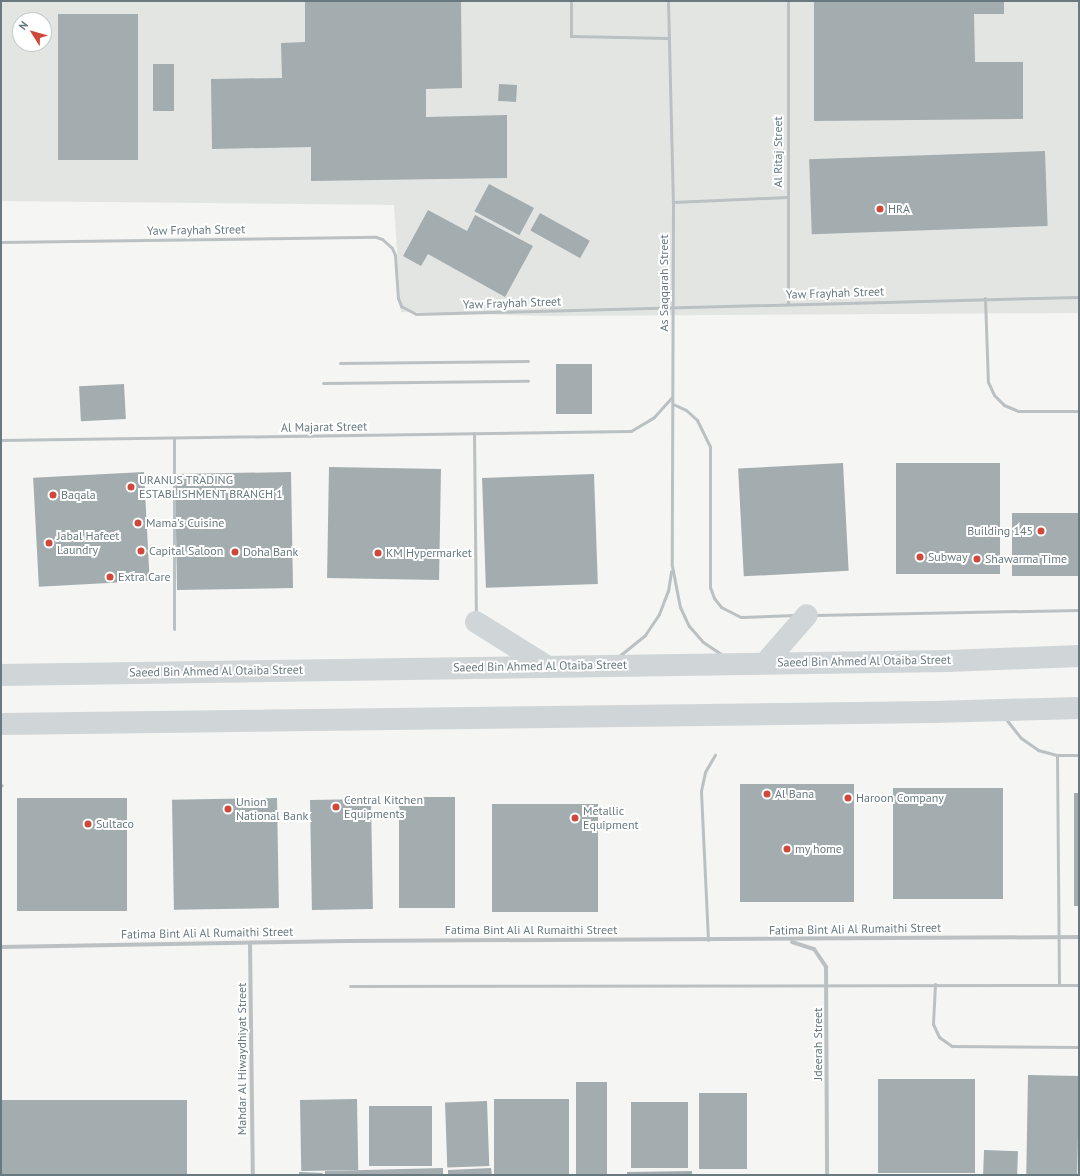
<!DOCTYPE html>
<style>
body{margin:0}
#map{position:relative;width:1080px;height:1176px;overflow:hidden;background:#f5f5f3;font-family:"PT Sans",sans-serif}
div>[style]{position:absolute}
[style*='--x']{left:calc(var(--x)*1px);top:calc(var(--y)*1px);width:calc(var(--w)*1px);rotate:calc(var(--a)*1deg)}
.built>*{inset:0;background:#e3e5e3}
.building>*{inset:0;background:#a3acaf;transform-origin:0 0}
.service>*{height:3px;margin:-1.5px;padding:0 1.5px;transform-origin:1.5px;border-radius:1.5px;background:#bbc0c2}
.minor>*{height:4px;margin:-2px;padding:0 2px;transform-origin:2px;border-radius:2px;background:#bbc0c2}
.secondary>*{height:22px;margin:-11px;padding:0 11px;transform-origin:11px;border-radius:11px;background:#d0d5d7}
.dots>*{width:11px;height:11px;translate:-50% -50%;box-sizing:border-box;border:2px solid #fff;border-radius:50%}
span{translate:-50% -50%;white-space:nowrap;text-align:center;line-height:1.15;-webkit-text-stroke:4px #fff;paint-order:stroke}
.street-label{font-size:12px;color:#687980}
.poi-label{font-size:12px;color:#687980}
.left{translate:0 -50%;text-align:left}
.right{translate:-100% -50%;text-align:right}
.frame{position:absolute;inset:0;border:2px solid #687980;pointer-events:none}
.north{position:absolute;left:12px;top:12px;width:40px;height:40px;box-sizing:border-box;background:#fff;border:1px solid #c3c9cc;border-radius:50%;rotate:307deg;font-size:11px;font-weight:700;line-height:16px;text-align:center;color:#687980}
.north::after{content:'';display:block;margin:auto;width:14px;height:18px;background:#ce493a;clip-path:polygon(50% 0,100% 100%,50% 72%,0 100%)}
</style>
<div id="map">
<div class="built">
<i style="clip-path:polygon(evenodd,1px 1px,1079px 1px,1079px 313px,545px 316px,401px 312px,394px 205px,1px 201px,1px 1px,20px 20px,44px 20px,44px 44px,20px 44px,20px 20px)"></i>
</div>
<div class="building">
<i style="clip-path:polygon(305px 1px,461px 1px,462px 88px,426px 89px,426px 117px,507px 115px,507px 178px,311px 181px,311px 147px,212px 149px,211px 79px,282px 78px,281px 43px,305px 42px)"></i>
<i style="clip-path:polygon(814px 1px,1004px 1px,1004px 14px,974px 14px,975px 62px,1023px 62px,1023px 119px,814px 121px)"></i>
<i style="left:58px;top:14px;width:80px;height:146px"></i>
<i style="left:153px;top:64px;width:21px;height:47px"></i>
<i style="left:499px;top:84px;width:18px;height:17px;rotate:3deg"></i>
<i style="left:1045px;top:151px;width:75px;height:236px;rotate:88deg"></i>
<i style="left:489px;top:184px;width:51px;height:31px;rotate:28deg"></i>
<i style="clip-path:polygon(428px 210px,467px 231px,475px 215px,533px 246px,505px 297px,428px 254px,421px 266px,403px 256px)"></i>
<i style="left:540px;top:213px;width:57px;height:20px;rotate:29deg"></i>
<i style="left:556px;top:364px;width:36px;height:50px"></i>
<i style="left:124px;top:384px;width:35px;height:45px;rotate:87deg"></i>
<i style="left:843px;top:463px;width:108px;height:105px;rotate:87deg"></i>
<i style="left:896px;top:463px;width:104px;height:111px"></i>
<i style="left:329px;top:467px;width:112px;height:111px;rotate:1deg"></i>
<i style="left:144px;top:472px;width:109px;height:111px;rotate:87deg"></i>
<i style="left:291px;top:472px;width:116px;height:116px;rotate:89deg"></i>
<i style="left:594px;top:474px;width:110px;height:112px;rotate:88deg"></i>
<i style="left:1079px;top:513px;width:63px;height:67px;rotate:90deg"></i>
<i style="left:854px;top:784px;width:118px;height:114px;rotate:90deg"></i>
<i style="left:893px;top:788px;width:110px;height:111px"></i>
<i style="left:1074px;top:793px;width:5px;height:113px"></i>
<i style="left:455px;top:797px;width:111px;height:56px;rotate:90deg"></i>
<i style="left:17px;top:798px;width:110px;height:113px"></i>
<i style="left:277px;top:798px;width:110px;height:105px;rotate:89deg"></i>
<i style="left:371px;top:799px;width:110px;height:61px;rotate:89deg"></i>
<i style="left:492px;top:804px;width:106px;height:108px"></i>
<i style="left:1028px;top:1075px;width:51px;height:100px;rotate:1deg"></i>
<i style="left:878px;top:1079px;width:97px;height:94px"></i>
<i style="left:576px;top:1082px;width:31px;height:93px"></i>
<i style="left:699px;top:1093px;width:48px;height:76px"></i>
<i style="left:357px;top:1099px;width:71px;height:57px;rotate:89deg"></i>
<i style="left:494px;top:1099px;width:75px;height:76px"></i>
<i style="left:1px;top:1100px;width:186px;height:75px"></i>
<i style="left:487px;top:1101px;width:65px;height:42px;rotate:88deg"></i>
<i style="left:631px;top:1102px;width:57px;height:66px"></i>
<i style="left:369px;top:1106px;width:63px;height:60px"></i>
<i style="left:984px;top:1150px;width:34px;height:25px;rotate:2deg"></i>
<i style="clip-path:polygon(443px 1168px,443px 1175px,325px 1175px,325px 1171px)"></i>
<i style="clip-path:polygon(491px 1168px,492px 1175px,448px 1175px,448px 1170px)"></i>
<i style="clip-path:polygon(692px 1171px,692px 1175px,627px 1175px,627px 1172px)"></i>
<i style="clip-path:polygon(299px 1172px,323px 1173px,322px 1175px,299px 1175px)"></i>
</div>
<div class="service">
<i style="--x:571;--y:1;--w:35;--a:90"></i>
<i style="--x:571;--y:36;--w:97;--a:1.2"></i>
<i style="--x:668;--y:1;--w:201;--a:88.6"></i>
<i style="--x:673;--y:202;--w:364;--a:90.2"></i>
<i style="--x:672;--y:566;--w:42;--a:79"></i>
<i style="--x:680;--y:607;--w:21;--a:65"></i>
<i style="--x:689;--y:626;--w:21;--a:49"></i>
<i style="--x:703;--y:642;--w:23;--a:34"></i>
<i style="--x:788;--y:1;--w:303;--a:90"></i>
<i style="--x:673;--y:202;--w:114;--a:-2.5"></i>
<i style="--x:1;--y:242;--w:375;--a:-0.8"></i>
<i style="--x:376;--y:237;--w:6;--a:18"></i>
<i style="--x:382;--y:239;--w:13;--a:42"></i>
<i style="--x:392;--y:248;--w:8;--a:67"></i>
<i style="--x:395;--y:255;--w:43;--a:86"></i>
<i style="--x:398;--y:298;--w:9;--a:69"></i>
<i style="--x:401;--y:306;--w:17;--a:28"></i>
<i style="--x:416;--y:314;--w:663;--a:-1.47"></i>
<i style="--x:985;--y:298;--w:84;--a:88"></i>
<i style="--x:988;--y:382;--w:14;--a:65"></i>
<i style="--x:994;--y:395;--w:14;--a:45"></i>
<i style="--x:1004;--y:405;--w:15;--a:23"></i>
<i style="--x:1018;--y:411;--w:61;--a:0"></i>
<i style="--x:340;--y:363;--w:188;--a:-0.6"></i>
<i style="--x:323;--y:383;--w:205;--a:-0.6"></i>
<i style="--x:673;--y:404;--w:14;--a:25"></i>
<i style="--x:686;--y:410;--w:15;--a:42"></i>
<i style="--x:697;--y:420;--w:30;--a:64"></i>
<i style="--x:710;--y:447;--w:140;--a:90"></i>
<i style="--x:710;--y:587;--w:12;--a:70"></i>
<i style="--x:714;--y:598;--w:11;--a:52"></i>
<i style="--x:721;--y:607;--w:22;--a:27"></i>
<i style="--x:741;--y:617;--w:54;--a:-2.1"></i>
<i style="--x:474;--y:433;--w:182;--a:89.4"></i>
<i style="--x:174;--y:439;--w:190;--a:90"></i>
<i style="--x:1;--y:440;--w:630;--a:-0.82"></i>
<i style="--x:631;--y:431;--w:27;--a:-31"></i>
<i style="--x:654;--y:417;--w:27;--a:-48"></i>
<i style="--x:815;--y:615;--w:264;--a:-1.1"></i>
<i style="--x:618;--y:657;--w:35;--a:-39"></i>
<i style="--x:645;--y:635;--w:25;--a:-56"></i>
<i style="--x:659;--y:614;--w:25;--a:-69"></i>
<i style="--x:668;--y:591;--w:20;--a:-81"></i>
<i style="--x:1006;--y:719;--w:24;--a:52"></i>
<i style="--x:1021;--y:738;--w:21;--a:35"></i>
<i style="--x:1038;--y:750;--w:20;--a:15"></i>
<i style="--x:1057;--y:755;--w:22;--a:0"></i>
<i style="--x:1057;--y:755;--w:230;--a:89.5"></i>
<i style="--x:1;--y:786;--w:1;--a:-45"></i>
<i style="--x:708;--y:940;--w:149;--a:-92.7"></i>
<i style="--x:701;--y:791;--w:19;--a:-78"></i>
<i style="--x:705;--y:772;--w:20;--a:-60"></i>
<i style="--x:935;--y:984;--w:40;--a:92.9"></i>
<i style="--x:933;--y:1024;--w:14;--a:65"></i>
<i style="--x:939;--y:1037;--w:16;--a:35"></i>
<i style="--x:952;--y:1046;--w:127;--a:0.5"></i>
<i style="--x:350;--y:986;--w:729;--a:-0.08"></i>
</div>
<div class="minor">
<i style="--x:792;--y:942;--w:23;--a:18"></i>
<i style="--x:814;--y:949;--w:22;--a:56"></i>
<i style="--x:826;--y:967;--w:208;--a:89.7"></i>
<i style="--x:250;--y:943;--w:232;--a:89.3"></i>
<i style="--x:1;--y:947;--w:347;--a:-1"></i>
<i style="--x:348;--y:941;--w:731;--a:-0.31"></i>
</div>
<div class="secondary">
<i style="--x:476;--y:622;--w:85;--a:32"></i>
<i style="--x:766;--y:662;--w:62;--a:-48.9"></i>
<i style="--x:1;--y:675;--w:947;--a:-0.85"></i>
<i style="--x:948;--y:661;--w:131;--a:-2.2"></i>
<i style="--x:1;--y:724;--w:932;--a:-0.74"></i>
<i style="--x:933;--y:712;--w:146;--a:-1.6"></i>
</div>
<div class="dots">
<i style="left:880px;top:209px;background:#ce493a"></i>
<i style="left:131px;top:487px;background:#ce493a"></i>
<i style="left:53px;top:495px;background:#ce493a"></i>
<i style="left:138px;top:523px;background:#ce493a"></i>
<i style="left:1041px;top:531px;background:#ce493a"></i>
<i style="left:49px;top:543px;background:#ce493a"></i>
<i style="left:141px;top:551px;background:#ce493a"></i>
<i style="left:235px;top:552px;background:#ce493a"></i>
<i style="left:378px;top:553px;background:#ce493a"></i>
<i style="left:920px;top:557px;background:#ce493a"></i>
<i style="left:977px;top:559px;background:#ce493a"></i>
<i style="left:110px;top:577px;background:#ce493a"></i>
<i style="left:767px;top:794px;background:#ce493a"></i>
<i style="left:848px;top:798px;background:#ce493a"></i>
<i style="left:336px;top:807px;background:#ce493a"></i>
<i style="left:228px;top:809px;background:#ce493a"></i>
<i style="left:575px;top:818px;background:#ce493a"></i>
<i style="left:88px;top:824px;background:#ce493a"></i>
<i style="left:787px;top:849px;background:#ce493a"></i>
</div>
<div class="street-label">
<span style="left:778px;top:152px;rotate:-90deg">Al Ritaj Street</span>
<span style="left:196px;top:230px;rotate:-1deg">Yaw Frayhah Street</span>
<span style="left:664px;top:283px;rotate:-90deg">As Saqqarah Street</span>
<span style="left:835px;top:293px;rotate:-2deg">Yaw Frayhah Street</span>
<span style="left:512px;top:303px;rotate:-2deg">Yaw Frayhah Street</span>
<span style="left:324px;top:427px;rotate:-1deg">Al Majarat Street</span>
<span style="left:864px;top:661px;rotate:-1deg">Saeed Bin Ahmed Al Otaiba Street</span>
<span style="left:540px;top:666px;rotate:-1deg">Saeed Bin Ahmed Al Otaiba Street</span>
<span style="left:216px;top:671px;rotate:-1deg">Saeed Bin Ahmed Al Otaiba Street</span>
<span style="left:855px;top:929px;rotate:-1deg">Fatima Bint Ali Al Rumaithi Street</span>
<span style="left:531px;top:930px">Fatima Bint Ali Al Rumaithi Street</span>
<span style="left:207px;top:933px;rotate:-1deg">Fatima Bint Ali Al Rumaithi Street</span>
<span style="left:818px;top:1044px;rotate:-90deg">Jdeerah Street</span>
<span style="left:242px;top:1059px;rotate:-90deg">Mahdar Al Hiwaydhiyat Street</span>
</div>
<div class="poi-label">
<span class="left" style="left:888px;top:209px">HRA</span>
<span class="left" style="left:139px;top:487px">URANUS TRADING<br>ESTABLISHMENT BRANCH 1</span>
<span class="left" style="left:61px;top:495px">Baqala</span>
<span class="left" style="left:146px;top:523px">Mama's Cuisine</span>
<span class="right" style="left:1033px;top:531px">Building 145</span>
<span class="left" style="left:57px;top:543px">Jabal Hafeet<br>Laundry</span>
<span class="left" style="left:149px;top:551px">Capital Saloon</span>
<span class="left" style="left:243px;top:552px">Doha Bank</span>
<span class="left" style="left:386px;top:553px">KM Hypermarket</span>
<span class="left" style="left:928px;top:557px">Subway</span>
<span class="left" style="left:985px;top:559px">Shawarma Time</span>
<span class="left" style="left:118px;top:577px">Extra Care</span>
<span class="left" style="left:775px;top:794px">Al Bana</span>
<span class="left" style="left:856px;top:798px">Haroon Company</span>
<span class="left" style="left:344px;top:807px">Central Kitchen<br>Equipments</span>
<span class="left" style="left:236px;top:809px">Union<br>National Bank</span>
<span class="left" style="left:583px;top:818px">Metallic<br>Equipment</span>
<span class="left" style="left:96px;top:824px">Sultaco</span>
<span class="left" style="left:795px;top:849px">my home</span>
</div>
<div class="frame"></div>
<div class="north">N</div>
</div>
